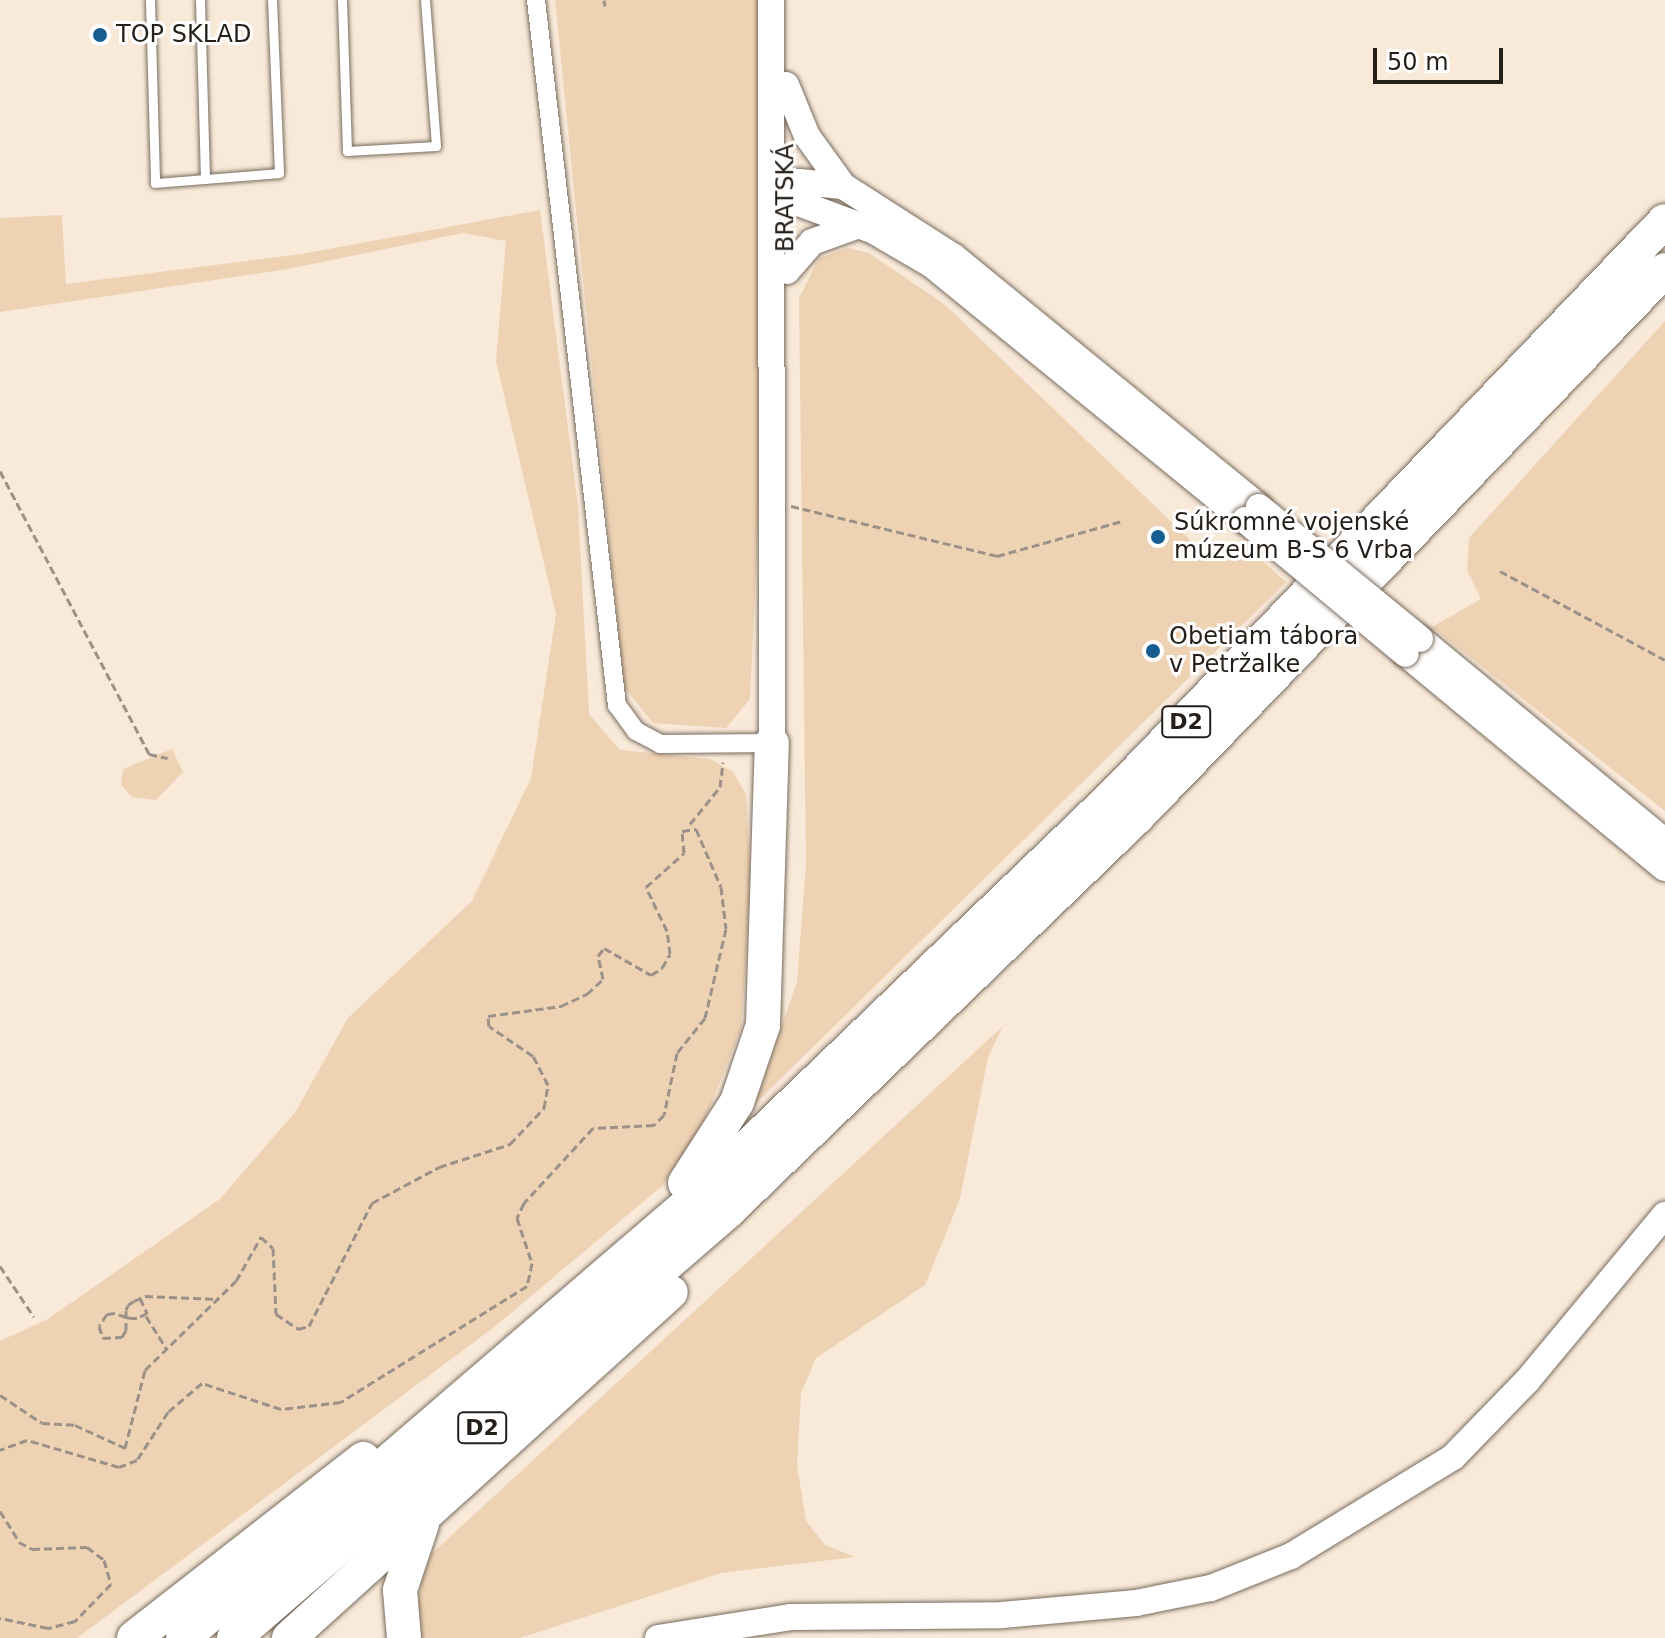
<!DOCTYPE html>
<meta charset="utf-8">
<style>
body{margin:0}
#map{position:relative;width:1665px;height:1638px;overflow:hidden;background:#f8e9d9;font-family:"DejaVu Sans",sans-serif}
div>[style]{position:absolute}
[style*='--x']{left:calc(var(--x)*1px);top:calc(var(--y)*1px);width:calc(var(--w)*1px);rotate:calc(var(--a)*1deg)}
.green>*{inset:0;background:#edd2b3}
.path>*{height:3px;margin-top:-1.5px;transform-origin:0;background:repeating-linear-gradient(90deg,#9c9186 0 8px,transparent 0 12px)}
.roads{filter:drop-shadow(0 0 2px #796c5e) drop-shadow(0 0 2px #796c5e)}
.service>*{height:9px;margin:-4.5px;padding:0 4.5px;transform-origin:4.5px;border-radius:4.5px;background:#fff}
.minor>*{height:18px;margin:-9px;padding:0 9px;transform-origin:9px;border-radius:9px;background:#fff}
.secondary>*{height:26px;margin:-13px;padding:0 13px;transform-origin:13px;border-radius:13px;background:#fff}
.motorway>*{height:34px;margin:-17px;padding:0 17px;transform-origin:17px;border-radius:17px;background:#fff}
.bridges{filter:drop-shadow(0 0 2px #796c5e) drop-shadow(0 0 2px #796c5e)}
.secondary-bridge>*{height:26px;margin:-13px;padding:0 13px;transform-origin:13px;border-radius:13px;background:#fff}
.dots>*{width:22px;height:22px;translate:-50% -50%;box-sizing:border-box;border:4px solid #fff;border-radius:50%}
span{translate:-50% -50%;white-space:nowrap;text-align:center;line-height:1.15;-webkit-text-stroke:6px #fff;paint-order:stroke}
.shield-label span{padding:2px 6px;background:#fff;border:2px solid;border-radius:6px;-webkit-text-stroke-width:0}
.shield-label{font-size:22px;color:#251f19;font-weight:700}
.poi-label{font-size:24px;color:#251f19}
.left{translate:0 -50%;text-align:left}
.street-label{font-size:24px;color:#251f19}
.scale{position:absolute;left:1373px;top:48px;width:130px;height:36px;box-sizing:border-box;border:4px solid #251f19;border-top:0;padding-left:10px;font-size:24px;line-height:28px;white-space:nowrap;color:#251f19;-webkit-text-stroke:6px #fff;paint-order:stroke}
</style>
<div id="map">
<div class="green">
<i style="clip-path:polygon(555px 0,758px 0,761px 462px,750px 699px,726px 728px,653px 723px,624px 687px)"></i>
<i style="clip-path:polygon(540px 210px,578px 506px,589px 714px,620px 750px,710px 759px,733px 772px,746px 794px,751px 884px,741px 1029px,702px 1127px,662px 1186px,493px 1328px,77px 1638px,0 1638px,0 1341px,48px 1319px,220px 1199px,296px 1111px,348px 1018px,472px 901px,531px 778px,556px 614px,496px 361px,506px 241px,463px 233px,288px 269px,0 312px,0 218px,62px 215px,66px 284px,302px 254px)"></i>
<i style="clip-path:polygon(848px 248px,869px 253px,944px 304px,1210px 559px,1258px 557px,1286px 582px,755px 1104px,797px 982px,806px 864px,799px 298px,819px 258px)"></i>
<i style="clip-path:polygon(1665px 321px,1665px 811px,1432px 627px,1481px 599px,1467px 570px,1469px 538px)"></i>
<i style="clip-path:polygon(172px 749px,183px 772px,156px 800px,132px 797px,121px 785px,123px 769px)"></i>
<i style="clip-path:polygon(1003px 1026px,988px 1057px,960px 1199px,925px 1285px,816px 1358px,801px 1393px,797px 1465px,806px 1521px,825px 1545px,855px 1557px,721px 1573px,520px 1638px,422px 1638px,416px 1615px,426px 1559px)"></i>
</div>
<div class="path">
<i style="--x:604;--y:0;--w:6;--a:81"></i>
<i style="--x:0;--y:471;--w:320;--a:62.2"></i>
<i style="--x:149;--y:754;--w:19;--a:12"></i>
<i style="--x:791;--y:506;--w:212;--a:13.6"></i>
<i style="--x:997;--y:556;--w:130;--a:-15.6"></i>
<i style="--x:1500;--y:571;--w:187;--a:28.3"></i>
<i style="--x:690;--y:824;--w:48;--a:-51"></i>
<i style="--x:720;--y:787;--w:25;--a:-83"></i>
<i style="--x:0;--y:1266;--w:61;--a:56.3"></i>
<i style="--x:140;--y:1298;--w:17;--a:65"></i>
<i style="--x:147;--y:1313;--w:11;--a:153"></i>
<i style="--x:137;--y:1318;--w:6;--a:180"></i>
<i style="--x:131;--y:1318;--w:5;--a:-169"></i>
<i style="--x:126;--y:1317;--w:12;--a:-160"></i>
<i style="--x:115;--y:1313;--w:8;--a:173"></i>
<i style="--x:107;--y:1314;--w:14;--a:124"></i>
<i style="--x:99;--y:1326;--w:13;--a:72"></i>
<i style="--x:103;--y:1338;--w:19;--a:-3"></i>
<i style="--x:122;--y:1337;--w:8;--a:-60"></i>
<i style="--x:126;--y:1330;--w:20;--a:-90"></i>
<i style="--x:126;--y:1310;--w:5;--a:-68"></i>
<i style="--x:128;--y:1305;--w:7;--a:-34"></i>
<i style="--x:134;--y:1301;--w:12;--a:-24"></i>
<i style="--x:145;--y:1296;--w:74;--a:2.3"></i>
<i style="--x:146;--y:1316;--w:39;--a:58"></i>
<i style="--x:0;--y:1395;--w:50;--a:33.7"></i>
<i style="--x:42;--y:1423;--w:33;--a:3"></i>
<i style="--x:75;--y:1425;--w:55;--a:24.7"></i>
<i style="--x:125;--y:1448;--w:81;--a:-75.6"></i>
<i style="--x:145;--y:1370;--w:127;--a:-44.4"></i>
<i style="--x:236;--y:1281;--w:51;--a:-60.4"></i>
<i style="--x:261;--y:1237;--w:16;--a:43"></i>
<i style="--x:273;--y:1248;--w:66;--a:87.4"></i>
<i style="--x:276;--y:1314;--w:27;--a:34"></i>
<i style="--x:298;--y:1329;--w:11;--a:-15"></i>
<i style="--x:309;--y:1326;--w:138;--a:-62.9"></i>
<i style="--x:372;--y:1203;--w:76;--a:-28.2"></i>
<i style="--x:439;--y:1167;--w:75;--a:-17.9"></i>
<i style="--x:510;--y:1144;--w:50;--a:-46.6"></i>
<i style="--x:544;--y:1108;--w:23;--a:-80"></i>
<i style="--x:548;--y:1085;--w:33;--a:-117"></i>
<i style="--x:533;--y:1056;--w:53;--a:-145.7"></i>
<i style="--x:489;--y:1026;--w:10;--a:-96"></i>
<i style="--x:488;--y:1016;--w:74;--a:-7.8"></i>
<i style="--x:561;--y:1006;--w:29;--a:-25"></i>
<i style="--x:587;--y:994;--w:22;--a:-43"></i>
<i style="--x:603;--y:979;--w:24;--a:-102"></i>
<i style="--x:598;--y:956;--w:10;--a:-53"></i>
<i style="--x:604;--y:948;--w:54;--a:29.9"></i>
<i style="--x:651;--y:975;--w:13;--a:-32"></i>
<i style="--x:662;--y:968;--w:16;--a:-60"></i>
<i style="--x:670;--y:954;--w:23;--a:-97"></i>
<i style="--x:667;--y:931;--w:49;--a:-115.5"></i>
<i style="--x:646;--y:887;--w:51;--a:-41.8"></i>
<i style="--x:684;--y:853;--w:22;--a:-95"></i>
<i style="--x:682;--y:831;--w:14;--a:-8"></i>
<i style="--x:696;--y:829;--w:63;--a:66.7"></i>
<i style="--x:721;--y:887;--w:42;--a:83.2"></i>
<i style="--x:726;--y:929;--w:91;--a:103.3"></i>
<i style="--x:705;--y:1018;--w:45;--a:128.7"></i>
<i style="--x:677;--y:1053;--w:63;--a:101.8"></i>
<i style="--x:664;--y:1115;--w:14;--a:135"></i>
<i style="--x:654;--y:1125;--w:61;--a:177.2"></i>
<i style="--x:593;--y:1128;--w:102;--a:132.6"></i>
<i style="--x:524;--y:1203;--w:17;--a:115"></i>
<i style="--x:517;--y:1218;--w:47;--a:71.6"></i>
<i style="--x:532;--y:1263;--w:24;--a:102"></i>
<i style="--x:527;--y:1286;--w:219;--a:148.1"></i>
<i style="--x:341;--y:1402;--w:60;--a:173.3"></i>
<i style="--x:281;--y:1409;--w:83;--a:-161.8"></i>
<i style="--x:202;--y:1383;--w:45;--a:139.5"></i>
<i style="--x:168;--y:1412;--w:57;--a:122.9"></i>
<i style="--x:137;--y:1460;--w:19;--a:159"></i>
<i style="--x:119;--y:1467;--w:96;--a:-163.6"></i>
<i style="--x:27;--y:1440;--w:29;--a:160"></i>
<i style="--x:0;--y:1511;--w:36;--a:58"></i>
<i style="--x:19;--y:1542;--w:15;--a:28"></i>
<i style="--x:32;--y:1549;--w:55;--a:-2.1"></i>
<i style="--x:87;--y:1547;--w:21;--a:37"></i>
<i style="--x:104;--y:1560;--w:25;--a:74"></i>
<i style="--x:111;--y:1584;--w:52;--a:134.2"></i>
<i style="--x:75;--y:1621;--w:28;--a:165"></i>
<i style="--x:48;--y:1628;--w:49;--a:-168.2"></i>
</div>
<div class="roads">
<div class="service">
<i style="--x:150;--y:0;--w:183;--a:88.4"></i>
<i style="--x:155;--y:183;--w:124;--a:-4.6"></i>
<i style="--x:279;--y:173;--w:173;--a:-92.3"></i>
<i style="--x:200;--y:0;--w:179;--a:88.4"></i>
<i style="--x:342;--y:0;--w:151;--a:88.1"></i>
<i style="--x:347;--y:151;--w:89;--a:-3.2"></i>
<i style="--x:436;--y:146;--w:146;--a:-94.3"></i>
</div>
<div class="minor">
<i style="--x:536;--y:0;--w:710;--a:83.45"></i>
<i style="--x:617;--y:705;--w:32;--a:54"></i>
<i style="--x:636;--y:731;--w:27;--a:28"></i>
<i style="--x:660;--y:744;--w:112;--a:-0.5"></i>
</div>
<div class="secondary">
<i style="--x:771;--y:0;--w:743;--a:89.92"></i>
<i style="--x:786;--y:85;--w:55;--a:67.6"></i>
<i style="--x:807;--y:136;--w:62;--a:54.2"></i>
<i style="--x:843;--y:186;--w:132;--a:32.6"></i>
<i style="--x:954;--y:257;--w:394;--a:39.3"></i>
<i style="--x:773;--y:164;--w:44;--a:58.8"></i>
<i style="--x:796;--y:202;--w:83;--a:20.4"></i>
<i style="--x:874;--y:231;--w:67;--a:30.4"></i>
<i style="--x:932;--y:265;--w:404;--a:39.2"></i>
<i style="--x:775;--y:202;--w:31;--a:-40"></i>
<i style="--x:799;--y:182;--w:44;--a:5.2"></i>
<i style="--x:787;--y:271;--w:38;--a:-49"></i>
<i style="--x:812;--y:242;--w:47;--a:-20"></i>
<i style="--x:1420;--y:639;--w:318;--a:39.6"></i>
<i style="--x:1406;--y:654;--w:336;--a:39.6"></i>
<i style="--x:658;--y:1638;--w:134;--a:-9"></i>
<i style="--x:790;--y:1617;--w:212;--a:-0.5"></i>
<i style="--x:1002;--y:1615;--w:135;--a:-5.1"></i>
<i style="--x:1136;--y:1603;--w:76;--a:-11.3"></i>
<i style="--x:1211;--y:1588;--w:86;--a:-21.8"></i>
<i style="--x:1291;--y:1556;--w:190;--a:-31.4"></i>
<i style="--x:1453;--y:1457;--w:106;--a:-45.8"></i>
<i style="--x:1527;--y:1381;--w:216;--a:-50.3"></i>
</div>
<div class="motorway">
<i style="--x:685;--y:1183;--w:96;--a:-57.3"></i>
<i style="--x:737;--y:1102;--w:81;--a:-71.3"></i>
<i style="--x:763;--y:1025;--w:282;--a:-88.2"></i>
<i style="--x:134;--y:1638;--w:291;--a:-38"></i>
<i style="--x:183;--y:1638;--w:667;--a:-40.69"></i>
<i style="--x:689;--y:1203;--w:593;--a:-43.84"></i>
<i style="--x:1117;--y:792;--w:791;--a:-46.18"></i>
<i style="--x:234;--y:1638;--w:650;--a:-40.82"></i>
<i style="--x:726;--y:1213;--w:571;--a:-43.94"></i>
<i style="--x:1137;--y:817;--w:760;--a:-46.01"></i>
<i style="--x:289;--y:1638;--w:515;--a:-42.17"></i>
<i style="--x:404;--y:1638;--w:48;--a:-94.8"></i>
<i style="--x:400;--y:1590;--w:70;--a:-71.6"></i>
</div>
</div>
<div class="bridges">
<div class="secondary-bridge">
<i style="--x:1259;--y:507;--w:208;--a:39.3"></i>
<i style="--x:1245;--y:520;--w:209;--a:39.8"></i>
</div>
</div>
<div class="dots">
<i style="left:100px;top:35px;background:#185d92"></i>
<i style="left:1158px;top:537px;background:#185d92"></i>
<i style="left:1153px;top:651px;background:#185d92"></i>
</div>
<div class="shield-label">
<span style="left:1186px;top:722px">D2</span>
<span style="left:482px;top:1428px">D2</span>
</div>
<div class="poi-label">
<span class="left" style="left:116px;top:35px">TOP SKLAD</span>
<span class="left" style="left:1174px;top:537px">Súkromné vojenské<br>múzeum B-S 6 Vrba</span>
<span class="left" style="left:1169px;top:651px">Obetiam tábora<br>v Petržalke</span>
</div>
<div class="street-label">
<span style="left:786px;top:198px;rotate:-90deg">BRATSKÁ</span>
</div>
<div class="scale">50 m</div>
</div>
